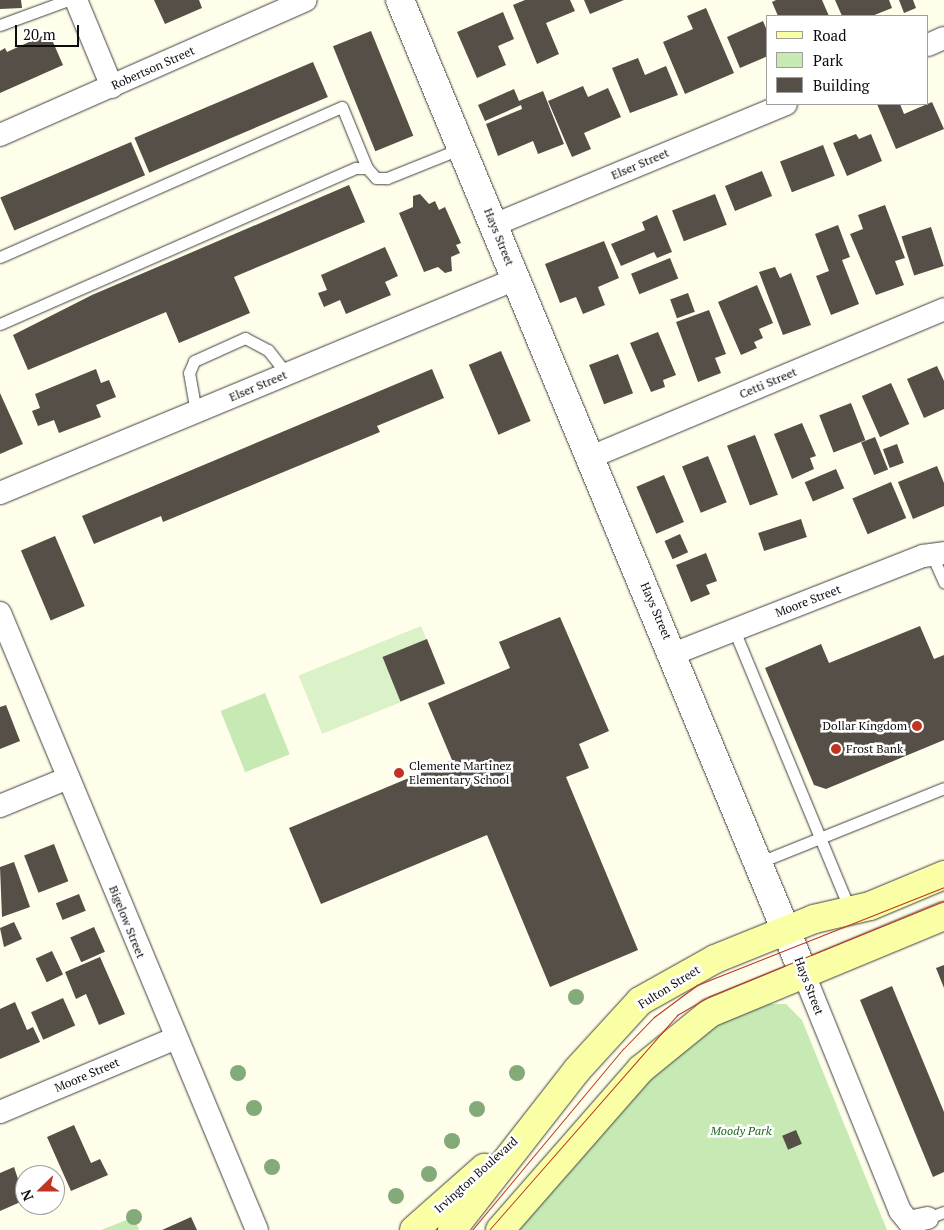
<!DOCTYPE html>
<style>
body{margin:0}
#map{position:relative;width:944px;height:1230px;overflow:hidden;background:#fffeeb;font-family:"PT Serif",serif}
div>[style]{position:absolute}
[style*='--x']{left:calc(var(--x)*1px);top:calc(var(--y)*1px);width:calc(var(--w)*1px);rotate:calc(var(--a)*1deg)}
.green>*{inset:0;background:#c7eab5;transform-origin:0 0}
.pitch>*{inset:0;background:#dbf1c7;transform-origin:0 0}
.building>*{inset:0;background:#554f48;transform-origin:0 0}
.roads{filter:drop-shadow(0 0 1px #3f3f3f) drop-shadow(0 0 1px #3f3f3f)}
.service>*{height:11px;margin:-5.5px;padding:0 5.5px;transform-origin:5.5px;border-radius:5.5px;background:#fff}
.minor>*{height:22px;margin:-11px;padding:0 11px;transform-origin:11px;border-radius:11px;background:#fff}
.tertiary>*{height:28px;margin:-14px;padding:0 14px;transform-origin:14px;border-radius:14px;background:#fff}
.secondary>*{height:28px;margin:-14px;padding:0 14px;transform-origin:14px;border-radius:14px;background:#faffa6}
.tram>*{height:1px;margin:-0.5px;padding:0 0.5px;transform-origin:0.5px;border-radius:0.5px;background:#bf3522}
.trees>*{width:16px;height:16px;margin:-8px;border-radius:50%;background:#83aa79}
.dots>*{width:14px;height:14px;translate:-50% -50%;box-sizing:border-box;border:2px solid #fff;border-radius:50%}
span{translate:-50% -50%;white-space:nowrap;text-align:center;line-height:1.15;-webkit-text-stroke:5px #fff;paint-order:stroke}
.street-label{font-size:12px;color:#0c0c0c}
.poi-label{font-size:12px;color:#0c0c0c}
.right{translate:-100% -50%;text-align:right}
.left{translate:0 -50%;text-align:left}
.park-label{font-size:12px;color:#1e651b;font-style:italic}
.legend{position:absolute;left:766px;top:15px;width:162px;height:90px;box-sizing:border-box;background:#fff;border:1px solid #9e9e9e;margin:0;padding:6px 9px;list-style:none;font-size:15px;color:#0c0c0c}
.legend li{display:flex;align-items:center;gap:10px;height:25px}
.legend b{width:25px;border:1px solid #9e9e9e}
.north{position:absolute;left:15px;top:1165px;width:50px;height:50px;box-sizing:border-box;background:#fff;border:1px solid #9e9e9e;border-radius:50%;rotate:248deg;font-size:14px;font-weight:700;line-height:20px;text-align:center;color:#0c0c0c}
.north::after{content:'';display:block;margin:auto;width:18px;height:22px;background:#bf3522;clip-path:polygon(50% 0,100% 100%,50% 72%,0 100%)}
.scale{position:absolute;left:15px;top:25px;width:64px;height:22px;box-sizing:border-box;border:2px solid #0c0c0c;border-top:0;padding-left:6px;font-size:15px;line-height:18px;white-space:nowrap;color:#0c0c0c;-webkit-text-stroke:4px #fff;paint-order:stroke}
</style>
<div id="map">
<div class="green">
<i style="left:265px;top:693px;width:66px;height:48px;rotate:68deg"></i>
<i style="clip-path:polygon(762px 1004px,786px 1004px,802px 1020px,887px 1230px,515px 1230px,631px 1092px,722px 1021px)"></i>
<i style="clip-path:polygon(134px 1217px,139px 1230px,101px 1230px)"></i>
</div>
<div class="pitch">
<i style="left:421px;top:626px;width:63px;height:132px;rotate:68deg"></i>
</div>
<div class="building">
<i style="clip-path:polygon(0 0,21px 0,22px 8px,0 9px)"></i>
<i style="clip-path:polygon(154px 0,199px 0,202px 8px,165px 24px)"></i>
<i style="clip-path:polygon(525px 0,570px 0,575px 11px,546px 23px,559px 54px,537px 64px,513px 5px)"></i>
<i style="clip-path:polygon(584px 0,624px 0,590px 14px)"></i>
<i style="clip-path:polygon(776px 0,822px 0,829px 16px,778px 16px,772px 2px)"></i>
<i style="clip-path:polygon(835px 0,889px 0,892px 8px,872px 16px,842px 16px)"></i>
<i style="clip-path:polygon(899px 0,913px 0,916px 8px,904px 13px)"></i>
<i style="clip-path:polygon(706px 8px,734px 73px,685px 94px,663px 42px,693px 29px,687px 16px)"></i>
<i style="clip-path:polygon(503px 12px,514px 39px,498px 46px,506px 65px,477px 78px,457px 32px)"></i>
<i style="clip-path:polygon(763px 21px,768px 33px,768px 56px,740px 68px,727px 37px)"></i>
<i style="left:371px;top:31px;width:113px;height:41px;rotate:68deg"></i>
<i style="clip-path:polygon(49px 33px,63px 65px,0 93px,0 51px,5px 48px,7px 52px)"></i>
<i style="clip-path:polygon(638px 58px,645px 75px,666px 66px,678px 95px,630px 113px,612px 68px)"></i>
<i style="left:313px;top:62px;width:38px;height:194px;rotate:67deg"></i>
<i style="clip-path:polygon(583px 86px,588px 97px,608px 88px,621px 117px,584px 133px,591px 149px,572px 157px,548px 101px)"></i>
<i style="clip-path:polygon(514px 89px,519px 101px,543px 91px,564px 144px,538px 154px,533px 141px,498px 156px,486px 124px,522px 109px,521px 105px,485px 121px,478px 105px)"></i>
<i style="clip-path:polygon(932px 102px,944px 129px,896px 149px,877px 104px,900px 104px,904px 114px)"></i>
<i style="clip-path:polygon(856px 134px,859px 139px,871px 134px,882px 161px,847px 176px,833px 143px)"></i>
<i style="left:131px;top:142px;width:36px;height:142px;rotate:67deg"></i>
<i style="left:823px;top:145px;width:33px;height:46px;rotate:69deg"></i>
<i style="left:762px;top:171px;width:27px;height:40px;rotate:68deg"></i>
<i style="clip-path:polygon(349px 185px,365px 222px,234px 277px,250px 313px,179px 343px,166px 312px,28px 370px,13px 335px,92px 295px)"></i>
<i style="clip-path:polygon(420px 194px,429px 204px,435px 201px,439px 210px,445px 207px,461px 243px,456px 245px,460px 253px,451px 257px,452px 271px,445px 273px,438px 267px,424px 272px,399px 213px,413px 207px,413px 196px)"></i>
<i style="left:715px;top:194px;width:33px;height:46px;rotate:69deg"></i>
<i style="clip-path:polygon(885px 205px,905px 258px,895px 261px,904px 285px,876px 295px,850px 234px,863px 229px,858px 215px)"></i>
<i style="clip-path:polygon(657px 215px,672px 252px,657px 258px,654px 252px,621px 266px,611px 244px,645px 230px,642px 222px)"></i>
<i style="clip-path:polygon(838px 225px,850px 257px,842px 260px,859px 304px,831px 315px,816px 276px,829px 271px,815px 234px)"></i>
<i style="left:931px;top:227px;width:41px;height:31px;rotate:72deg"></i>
<i style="clip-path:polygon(604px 241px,619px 278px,598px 287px,605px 305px,583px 314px,576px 297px,560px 303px,545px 264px)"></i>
<i style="clip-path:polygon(385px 247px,398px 276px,385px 282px,391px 295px,346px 314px,340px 300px,324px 307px,318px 293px,327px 290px,321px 275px)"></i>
<i style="left:670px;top:258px;width:22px;height:42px;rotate:68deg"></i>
<i style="clip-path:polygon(775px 267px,780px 278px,791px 273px,811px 325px,783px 335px,759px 272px)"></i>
<i style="clip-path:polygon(757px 285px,773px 323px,759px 329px,763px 338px,754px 342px,757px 348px,741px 355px,718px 302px)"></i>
<i style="left:688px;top:293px;width:20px;height:19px;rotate:70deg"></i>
<i style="clip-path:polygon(709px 310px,726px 354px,715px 358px,721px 373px,698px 382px,676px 322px)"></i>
<i style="clip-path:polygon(658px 332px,676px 375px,663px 380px,665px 387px,651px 392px,630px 343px)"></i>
<i style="left:501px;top:351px;width:76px;height:35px;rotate:67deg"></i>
<i style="left:618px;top:354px;width:42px;height:31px;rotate:69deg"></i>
<i style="clip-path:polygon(937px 366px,944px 381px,944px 409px,924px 418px,907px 379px)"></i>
<i style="clip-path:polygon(96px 369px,101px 383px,109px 380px,116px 397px,96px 405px,101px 417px,59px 433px,54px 420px,38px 426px,32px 411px,40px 408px,35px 394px)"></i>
<i style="clip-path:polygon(432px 369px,444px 398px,377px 426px,380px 432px,163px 522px,161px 516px,94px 544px,82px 516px)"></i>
<i style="left:891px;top:383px;width:45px;height:32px;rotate:66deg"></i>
<i style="clip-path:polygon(0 393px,23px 444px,0 454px)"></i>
<i style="left:851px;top:403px;width:40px;height:34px;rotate:69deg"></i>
<i style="clip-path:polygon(802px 423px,816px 456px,810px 458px,814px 469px,792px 479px,774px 434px)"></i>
<i style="left:755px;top:435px;width:64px;height:30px;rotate:69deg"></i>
<i style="left:875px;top:437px;width:35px;height:15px;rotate:68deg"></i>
<i style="left:897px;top:444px;width:20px;height:15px;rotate:70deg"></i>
<i style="left:708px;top:456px;width:50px;height:28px;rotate:68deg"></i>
<i style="clip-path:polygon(937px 466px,944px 483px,944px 506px,913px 519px,898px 482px)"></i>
<i style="left:836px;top:469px;width:21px;height:34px;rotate:67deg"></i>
<i style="left:664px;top:475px;width:51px;height:30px;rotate:67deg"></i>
<i style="left:891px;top:482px;width:39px;height:42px;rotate:67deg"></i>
<i style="left:801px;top:519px;width:19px;height:45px;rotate:72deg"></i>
<i style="left:680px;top:534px;width:20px;height:17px;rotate:66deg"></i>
<i style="left:55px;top:536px;width:76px;height:37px;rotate:67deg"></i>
<i style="clip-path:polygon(706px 553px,717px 581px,706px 585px,710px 594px,691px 602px,676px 565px)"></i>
<i style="clip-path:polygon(560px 617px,609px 731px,579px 744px,589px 768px,566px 777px,638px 950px,550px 987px,487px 835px,321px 904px,289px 828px,452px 760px,428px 703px,510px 668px,499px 642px)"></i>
<i style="clip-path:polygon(920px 626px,934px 659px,944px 655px,944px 740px,826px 789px,814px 785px,765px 668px,821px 644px,829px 663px)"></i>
<i style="left:427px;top:639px;width:48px;height:48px;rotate:68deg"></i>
<i style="clip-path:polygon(6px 705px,20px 741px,0 749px,0 707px)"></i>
<i style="left:54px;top:844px;width:40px;height:32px;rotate:69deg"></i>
<i style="clip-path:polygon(14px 862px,30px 907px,2px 917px,0 867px)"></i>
<i style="left:79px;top:894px;width:18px;height:25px;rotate:68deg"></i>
<i style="clip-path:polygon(14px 922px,22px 939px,4px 947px,0 928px)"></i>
<i style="left:94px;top:927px;width:27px;height:26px;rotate:66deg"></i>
<i style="left:52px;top:951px;width:26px;height:18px;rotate:65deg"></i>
<i style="clip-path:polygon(100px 957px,125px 1014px,99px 1025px,86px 994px,76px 999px,65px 972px)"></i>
<i style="clip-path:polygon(944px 965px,944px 988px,936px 968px)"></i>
<i style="clip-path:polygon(892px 986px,944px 1112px,944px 1172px,933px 1177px,860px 1000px)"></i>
<i style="left:63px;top:998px;width:30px;height:35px;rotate:66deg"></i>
<i style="clip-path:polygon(15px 1002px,27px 1030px,33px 1027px,40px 1042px,0 1059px,0 1009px)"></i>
<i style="clip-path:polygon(74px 1125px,91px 1163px,100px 1159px,108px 1175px,71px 1191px,47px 1137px)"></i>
<i style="left:796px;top:1130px;width:15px;height:15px;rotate:67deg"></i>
<i style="clip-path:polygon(14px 1167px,25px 1200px,0 1211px,0 1173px)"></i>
<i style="clip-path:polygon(191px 1217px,197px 1230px,162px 1230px)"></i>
</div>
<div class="roads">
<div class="service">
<i style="--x:0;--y:25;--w:72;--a:-20.2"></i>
<i style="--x:0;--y:257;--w:373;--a:-23.7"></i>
<i style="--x:342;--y:107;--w:66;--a:67.7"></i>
<i style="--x:0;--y:324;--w:389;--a:-23.7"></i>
<i style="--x:356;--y:168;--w:11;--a:0"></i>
<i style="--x:367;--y:168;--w:13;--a:48"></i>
<i style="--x:376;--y:178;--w:11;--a:0"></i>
<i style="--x:387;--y:178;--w:81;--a:-21.8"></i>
<i style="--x:196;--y:412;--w:40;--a:-100"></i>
<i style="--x:189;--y:373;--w:13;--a:-67"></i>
<i style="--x:194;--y:361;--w:56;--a:-24.3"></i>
<i style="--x:245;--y:338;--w:26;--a:28"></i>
<i style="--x:268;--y:350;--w:31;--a:52"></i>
<i style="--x:932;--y:555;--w:30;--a:66"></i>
<i style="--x:734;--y:630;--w:303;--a:67.5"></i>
<i style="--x:760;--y:862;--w:198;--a:-21.9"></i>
<i style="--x:928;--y:1218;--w:17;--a:-21"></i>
</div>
<div class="minor">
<i style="--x:76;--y:0;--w:94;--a:67.5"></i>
<i style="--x:928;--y:45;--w:17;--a:-24"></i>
<i style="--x:0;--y:135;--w:334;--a:-23.8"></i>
<i style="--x:494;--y:225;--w:316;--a:-22.5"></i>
<i style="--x:591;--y:457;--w:383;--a:-22.7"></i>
<i style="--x:0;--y:493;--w:559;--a:-22.53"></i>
<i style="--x:0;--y:613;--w:668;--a:67.39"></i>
<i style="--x:673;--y:654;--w:269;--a:-21.4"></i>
<i style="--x:923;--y:556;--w:21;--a:-8"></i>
<i style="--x:0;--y:806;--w:74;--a:-22.4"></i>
<i style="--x:803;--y:972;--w:258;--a:67.9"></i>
<i style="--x:900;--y:1211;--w:14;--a:51"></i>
<i style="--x:909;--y:1222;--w:19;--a:-12"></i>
<i style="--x:0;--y:1112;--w:189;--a:-22.8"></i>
</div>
<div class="tertiary">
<i style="--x:400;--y:0;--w:1052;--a:67.48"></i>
</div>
<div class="secondary">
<i style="--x:414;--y:1230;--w:94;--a:-41.5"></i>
<i style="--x:452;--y:1230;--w:203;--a:-52"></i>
<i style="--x:577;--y:1070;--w:93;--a:-47.6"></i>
<i style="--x:640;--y:1001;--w:86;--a:-29.2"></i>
<i style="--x:715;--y:959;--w:107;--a:-22"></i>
<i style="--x:814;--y:919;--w:57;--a:-13.1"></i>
<i style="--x:870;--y:906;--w:80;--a:-22.7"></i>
<i style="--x:500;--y:1230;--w:214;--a:-48.8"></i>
<i style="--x:641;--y:1069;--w:89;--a:-39.1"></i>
<i style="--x:710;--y:1013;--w:253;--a:-22.5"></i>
</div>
</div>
<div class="tram">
<i style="--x:472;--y:1230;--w:236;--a:-50.2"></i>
<i style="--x:623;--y:1049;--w:45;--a:-45.9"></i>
<i style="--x:654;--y:1017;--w:54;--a:-36.7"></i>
<i style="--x:697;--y:985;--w:266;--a:-21.6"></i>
<i style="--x:489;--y:1230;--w:286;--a:-48.8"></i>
<i style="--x:677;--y:1015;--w:38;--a:-30"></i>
<i style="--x:710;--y:996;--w:253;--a:-22.1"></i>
</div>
<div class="trees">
<i style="left:576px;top:997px"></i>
<i style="left:238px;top:1073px"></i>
<i style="left:517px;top:1073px"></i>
<i style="left:254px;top:1108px"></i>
<i style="left:477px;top:1109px"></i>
<i style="left:452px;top:1141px"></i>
<i style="left:272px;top:1167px"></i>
<i style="left:429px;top:1174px"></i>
<i style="left:396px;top:1196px"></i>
<i style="left:134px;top:1217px"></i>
</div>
<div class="dots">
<i style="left:917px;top:726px;background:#bf3522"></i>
<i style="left:836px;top:749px;background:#bf3522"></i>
<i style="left:399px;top:773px;background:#bf3522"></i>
</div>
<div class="street-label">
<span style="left:153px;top:68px;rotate:-24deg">Robertson Street</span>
<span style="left:640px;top:164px;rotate:-23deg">Elser Street</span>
<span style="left:499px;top:237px;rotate:68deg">Hays Street</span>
<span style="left:768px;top:383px;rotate:-23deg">Cetti Street</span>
<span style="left:258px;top:386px;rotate:-23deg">Elser Street</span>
<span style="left:808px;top:601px;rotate:-21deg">Moore Street</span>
<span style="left:656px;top:611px;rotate:67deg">Hays Street</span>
<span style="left:127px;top:922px;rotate:68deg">Bigelow Street</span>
<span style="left:809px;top:986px;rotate:69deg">Hays Street</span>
<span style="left:669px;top:987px;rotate:-32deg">Fulton Street</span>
<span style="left:87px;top:1075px;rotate:-23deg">Moore Street</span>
<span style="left:476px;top:1175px;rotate:-42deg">Irvington Boulevard</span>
</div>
<div class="poi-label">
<span class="right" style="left:907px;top:726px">Dollar Kingdom</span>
<span class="left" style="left:846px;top:749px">Frost Bank</span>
<span class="left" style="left:409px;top:773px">Clemente Martinez<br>Elementary School</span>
</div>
<div class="park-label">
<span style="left:741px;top:1131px">Moody Park</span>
</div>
<ul class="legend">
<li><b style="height:6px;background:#faffa6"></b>Road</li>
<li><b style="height:14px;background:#c7eab5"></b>Park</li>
<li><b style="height:14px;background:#554f48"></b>Building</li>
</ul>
<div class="north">N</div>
<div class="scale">20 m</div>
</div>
